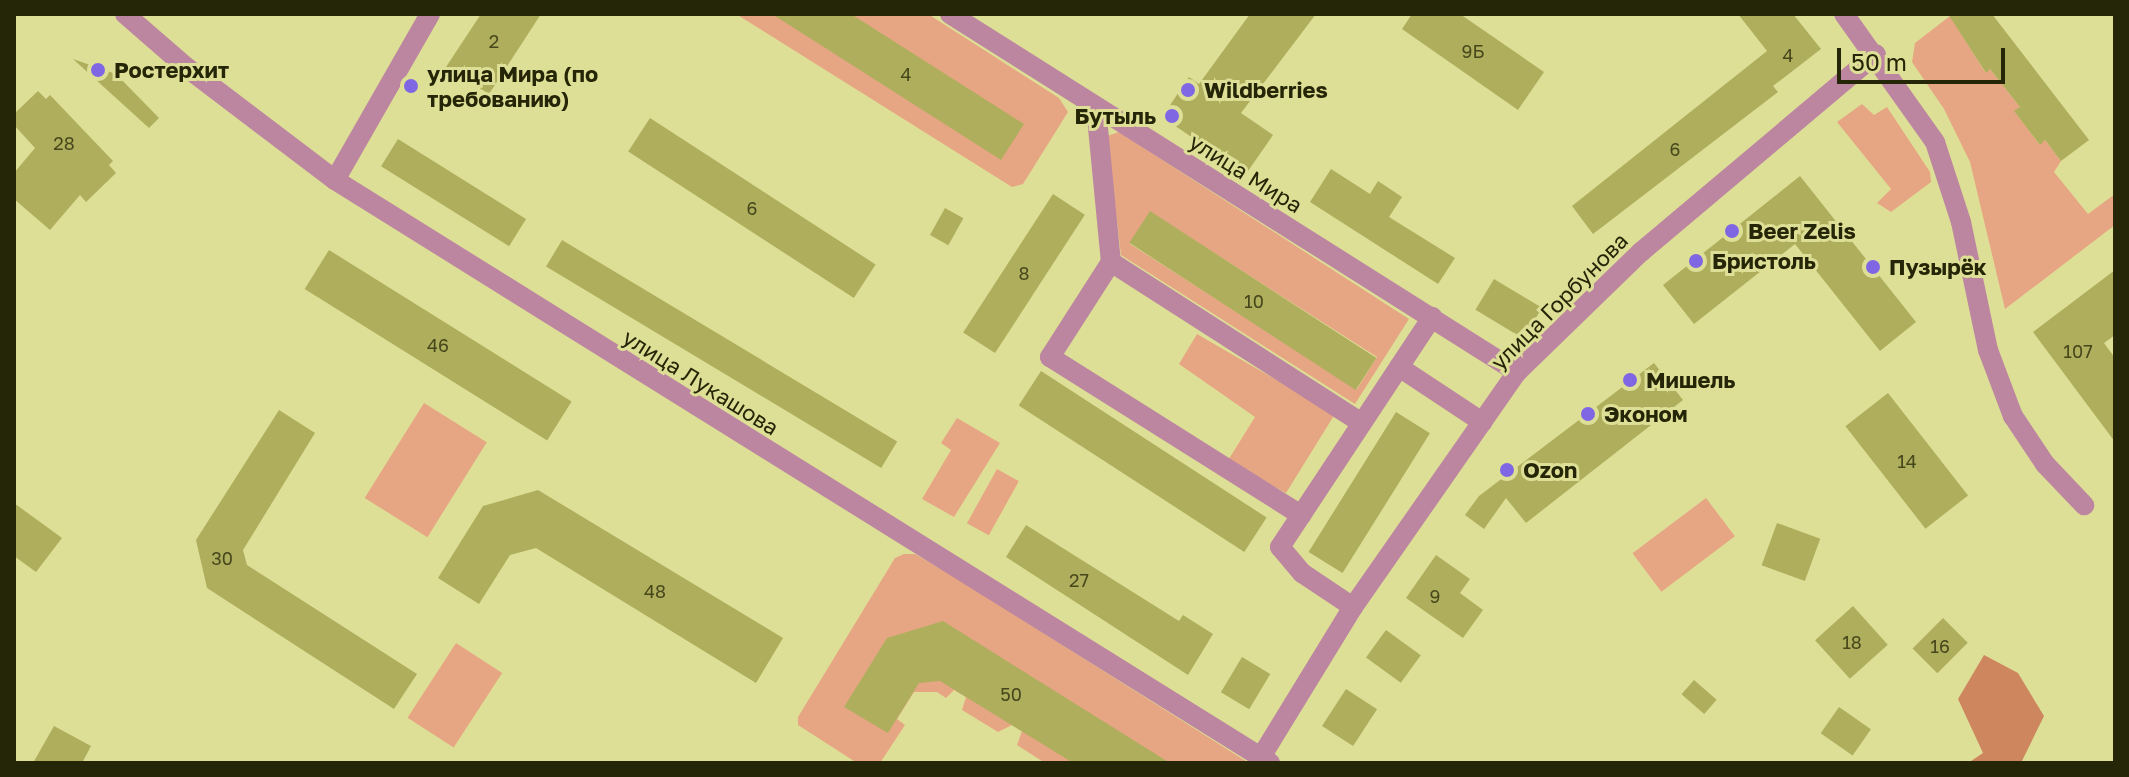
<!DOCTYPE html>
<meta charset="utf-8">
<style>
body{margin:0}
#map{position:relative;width:2129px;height:777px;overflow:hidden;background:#dedf96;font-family:"Golos Text",sans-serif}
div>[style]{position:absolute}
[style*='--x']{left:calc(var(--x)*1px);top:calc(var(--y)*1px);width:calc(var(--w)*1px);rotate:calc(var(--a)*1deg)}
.green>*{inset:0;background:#e7a683;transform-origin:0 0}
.forest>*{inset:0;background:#ce865f}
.building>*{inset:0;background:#aeae5d;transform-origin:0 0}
.minor>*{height:20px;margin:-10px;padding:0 10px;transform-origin:10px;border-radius:10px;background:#bc86a0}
.dots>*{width:22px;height:22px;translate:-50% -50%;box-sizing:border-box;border:4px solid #dedf96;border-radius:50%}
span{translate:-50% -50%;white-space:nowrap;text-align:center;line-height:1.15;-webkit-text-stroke:6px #dedf96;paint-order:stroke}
.number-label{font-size:18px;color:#47471c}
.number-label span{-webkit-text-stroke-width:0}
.poi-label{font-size:22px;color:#252507;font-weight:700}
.left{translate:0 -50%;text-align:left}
.right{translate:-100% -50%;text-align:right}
.street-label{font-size:22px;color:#252507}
.frame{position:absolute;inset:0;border:16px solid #252507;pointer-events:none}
.scale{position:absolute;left:1837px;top:48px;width:168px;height:36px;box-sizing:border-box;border:4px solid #252507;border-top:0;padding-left:10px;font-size:24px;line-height:28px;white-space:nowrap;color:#252507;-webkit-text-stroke:6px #dedf96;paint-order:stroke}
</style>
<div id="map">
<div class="green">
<i style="clip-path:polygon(736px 14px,928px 14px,1059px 98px,1068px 112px,1023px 184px,1012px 187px)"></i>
<i style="clip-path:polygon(1950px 16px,1985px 72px,1990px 69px,2020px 107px,2015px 112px,2039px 144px,2045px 140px,2061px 161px,2054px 172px,2088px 214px,2115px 194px,2115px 225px,2005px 309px,1970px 162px,1944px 109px,1912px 62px,1915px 43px)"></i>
<i style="clip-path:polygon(1862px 104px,1874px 115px,1887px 107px,1930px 172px,1931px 182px,1891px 212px,1877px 203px,1891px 189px,1837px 122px)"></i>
<i style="clip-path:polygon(evenodd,1119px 132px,1409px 319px,1355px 404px,1121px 255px,1107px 136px,1119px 132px,1150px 212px,1377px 357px,1357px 389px,1130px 244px,1150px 212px)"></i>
<i style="clip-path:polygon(1197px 334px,1335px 414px,1286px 493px,1227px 462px,1255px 417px,1179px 364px)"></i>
<i style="left:424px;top:403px;width:74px;height:112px;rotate:32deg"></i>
<i style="clip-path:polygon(957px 418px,1000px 443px,954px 517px,922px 499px,951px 450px,941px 443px)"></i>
<i style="left:997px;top:469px;width:25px;height:62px;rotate:29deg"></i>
<i style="left:1706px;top:498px;width:48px;height:92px;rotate:53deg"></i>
<i style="clip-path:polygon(904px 554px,915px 554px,953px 576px,1249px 763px,1045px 763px,1017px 745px,1022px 731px,1012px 725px,998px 732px,962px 710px,966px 697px,954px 690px,946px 698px,937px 692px,914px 692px,897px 719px,905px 725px,880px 763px,857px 763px,798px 725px,798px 717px,895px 558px)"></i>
<i style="left:456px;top:643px;width:55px;height:89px;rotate:33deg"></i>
</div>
<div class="forest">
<i style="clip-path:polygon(1984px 655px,2018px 673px,2044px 716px,2021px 763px,1968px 763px,1983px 753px,1958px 699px)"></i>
</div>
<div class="building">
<i style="clip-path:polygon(481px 14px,541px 14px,489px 94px,446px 67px)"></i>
<i style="clip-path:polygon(772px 14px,851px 14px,1024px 124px,1001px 160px)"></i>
<i style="clip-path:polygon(1250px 14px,1316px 14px,1241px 113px,1273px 135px,1246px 174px,1162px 117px,1189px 77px,1199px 84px)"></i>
<i style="clip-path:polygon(1412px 14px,1460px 14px,1544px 72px,1518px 110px,1402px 29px)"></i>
<i style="clip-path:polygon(1738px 14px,1793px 14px,1821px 49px,1773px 86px,1778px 92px,1593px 234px,1572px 206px,1767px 51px)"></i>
<i style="clip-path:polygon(1948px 14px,1992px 14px,2089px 140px,2061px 161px,2045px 140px,2040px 145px,2014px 111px,2020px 107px,1990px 69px,1986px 73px)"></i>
<i style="clip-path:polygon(73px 59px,116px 74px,159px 118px,149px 128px)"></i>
<i style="clip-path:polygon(38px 91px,46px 99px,50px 95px,113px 161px,109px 165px,116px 173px,86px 202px,80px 195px,50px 230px,14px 199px,14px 173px,35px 148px,14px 125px,14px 114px)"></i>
<i style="left:650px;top:118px;width:269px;height:40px;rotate:33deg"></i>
<i style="left:398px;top:139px;width:151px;height:32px;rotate:32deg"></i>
<i style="clip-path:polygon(1331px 169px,1370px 194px,1378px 181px,1402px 197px,1389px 217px,1455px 258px,1438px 284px,1310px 202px)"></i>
<i style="clip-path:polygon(1800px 176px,1916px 322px,1880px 351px,1795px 244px,1694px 324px,1663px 285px)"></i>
<i style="left:1053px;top:194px;width:38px;height:165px;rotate:33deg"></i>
<i style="left:945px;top:208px;width:21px;height:31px;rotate:29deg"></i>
<i style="left:1150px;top:211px;width:270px;height:38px;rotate:33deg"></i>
<i style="left:562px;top:240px;width:391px;height:31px;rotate:31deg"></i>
<i style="left:329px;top:250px;width:286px;height:46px;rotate:32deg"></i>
<i style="clip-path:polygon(2115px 270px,2115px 335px,2104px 343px,2115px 358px,2115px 442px,2033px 332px)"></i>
<i style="left:1494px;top:279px;width:56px;height:36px;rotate:31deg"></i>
<i style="clip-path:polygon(1654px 363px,1683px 400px,1526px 523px,1506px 498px,1484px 529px,1465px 515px,1479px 496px)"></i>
<i style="left:1041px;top:371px;width:269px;height:41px;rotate:33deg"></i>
<i style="left:1888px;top:393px;width:130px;height:54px;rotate:52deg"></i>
<i style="clip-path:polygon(279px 410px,315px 433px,243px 550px,247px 565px,417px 674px,394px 709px,207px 588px,196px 540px)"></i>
<i style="left:1396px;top:412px;width:40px;height:165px;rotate:32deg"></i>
<i style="clip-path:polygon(538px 490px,783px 638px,756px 683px,536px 548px,510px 555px,479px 604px,438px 578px,483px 506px)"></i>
<i style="clip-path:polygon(14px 503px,62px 538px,36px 572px,14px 556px)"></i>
<i style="left:1777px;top:523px;width:46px;height:45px;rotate:20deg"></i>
<i style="clip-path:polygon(1026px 525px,1179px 621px,1183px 615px,1213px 634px,1188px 675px,1006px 557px)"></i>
<i style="clip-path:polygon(1436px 555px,1470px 579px,1460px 593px,1483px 610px,1463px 638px,1406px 598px)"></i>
<i style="left:1853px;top:606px;width:52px;height:51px;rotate:48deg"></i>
<i style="left:1943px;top:618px;width:35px;height:43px;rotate:45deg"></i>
<i style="clip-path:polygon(943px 621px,1170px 763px,1073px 763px,940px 681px,919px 683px,888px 733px,844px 707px,887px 638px)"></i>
<i style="left:1386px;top:630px;width:43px;height:34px;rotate:36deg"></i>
<i style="left:1242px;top:657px;width:33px;height:41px;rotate:31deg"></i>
<i style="left:1694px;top:680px;width:30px;height:19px;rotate:41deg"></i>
<i style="left:1346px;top:689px;width:37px;height:44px;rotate:33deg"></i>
<i style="left:1839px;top:707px;width:39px;height:32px;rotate:35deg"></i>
<i style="clip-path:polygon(54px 726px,91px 746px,82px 763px,33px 763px)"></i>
</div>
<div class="minor">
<i style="--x:125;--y:14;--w:81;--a:41"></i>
<i style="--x:186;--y:67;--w:187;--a:37.2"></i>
<i style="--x:335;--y:180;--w:1102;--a:31.94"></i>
<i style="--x:950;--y:14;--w:671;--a:32.27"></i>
<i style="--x:1844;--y:14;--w:157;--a:54.6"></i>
<i style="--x:1935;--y:142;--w:84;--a:72"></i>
<i style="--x:1961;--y:222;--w:131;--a:78.1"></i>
<i style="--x:1988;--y:350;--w:71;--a:69.3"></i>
<i style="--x:2013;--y:416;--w:58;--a:56.3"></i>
<i style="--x:2045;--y:464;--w:57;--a:46.4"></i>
<i style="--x:1096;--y:107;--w:156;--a:84.5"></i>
<i style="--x:1111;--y:262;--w:298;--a:32.7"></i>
<i style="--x:335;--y:180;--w:191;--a:-60.2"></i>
<i style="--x:1111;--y:262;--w:113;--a:122.7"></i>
<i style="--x:1050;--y:357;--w:297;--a:32.2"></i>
<i style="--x:1399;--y:367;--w:100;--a:33.5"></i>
<i style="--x:1353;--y:607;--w:61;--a:-146.3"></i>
<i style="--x:1302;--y:573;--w:34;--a:-130"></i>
<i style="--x:1280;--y:547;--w:276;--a:-56.5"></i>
<i style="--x:1261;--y:757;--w:176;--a:-58.5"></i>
<i style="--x:1353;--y:607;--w:287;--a:-55.1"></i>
<i style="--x:1517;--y:372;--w:173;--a:-44.1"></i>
<i style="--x:1641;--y:252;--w:307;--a:-40.1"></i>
</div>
<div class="dots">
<i style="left:98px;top:70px;background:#7f67e3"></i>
<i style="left:411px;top:86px;background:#7f67e3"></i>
<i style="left:1188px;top:90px;background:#7f67e3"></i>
<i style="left:1172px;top:116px;background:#7f67e3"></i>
<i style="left:1732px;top:231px;background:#7f67e3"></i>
<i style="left:1696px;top:261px;background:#7f67e3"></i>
<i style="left:1873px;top:267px;background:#7f67e3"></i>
<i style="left:1630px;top:380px;background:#7f67e3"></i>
<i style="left:1588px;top:414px;background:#7f67e3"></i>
<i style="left:1507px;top:470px;background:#7f67e3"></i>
</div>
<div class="number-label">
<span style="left:494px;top:41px">2</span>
<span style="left:1473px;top:51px">9Б</span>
<span style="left:1788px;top:55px">4</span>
<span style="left:906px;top:74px">4</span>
<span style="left:64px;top:143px">28</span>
<span style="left:1675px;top:149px">6</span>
<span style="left:752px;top:208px">6</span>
<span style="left:1024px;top:273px">8</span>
<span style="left:1254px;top:301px">10</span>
<span style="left:438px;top:345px">46</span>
<span style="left:2078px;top:351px">107</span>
<span style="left:1907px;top:461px">14</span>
<span style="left:222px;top:558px">30</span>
<span style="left:1079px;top:580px">27</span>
<span style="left:655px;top:591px">48</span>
<span style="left:1435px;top:596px">9</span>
<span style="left:1852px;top:642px">18</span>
<span style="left:1940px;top:646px">16</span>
<span style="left:1011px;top:694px">50</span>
</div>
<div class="poi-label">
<span class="left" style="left:114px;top:70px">Ростерхит</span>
<span class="left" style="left:427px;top:86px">улица Мира (по<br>требованию)</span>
<span class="left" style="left:1204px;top:90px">Wildberries</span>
<span class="right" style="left:1156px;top:116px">Бутыль</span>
<span class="left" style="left:1748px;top:231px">Beer Zelis</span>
<span class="left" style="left:1712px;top:261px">Бристоль</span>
<span class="left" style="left:1889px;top:267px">Пузырёк</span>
<span class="left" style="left:1646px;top:380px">Мишель</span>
<span class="left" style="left:1604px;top:414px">Эконом</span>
<span class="left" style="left:1523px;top:470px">Ozon</span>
</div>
<div class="street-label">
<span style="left:1246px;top:173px;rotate:32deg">улица Мира</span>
<span style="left:1559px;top:301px;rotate:-45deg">улица Горбунова</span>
<span style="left:701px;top:382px;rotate:32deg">улица Лукашова</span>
</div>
<div class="frame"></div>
<div class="scale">50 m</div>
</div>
